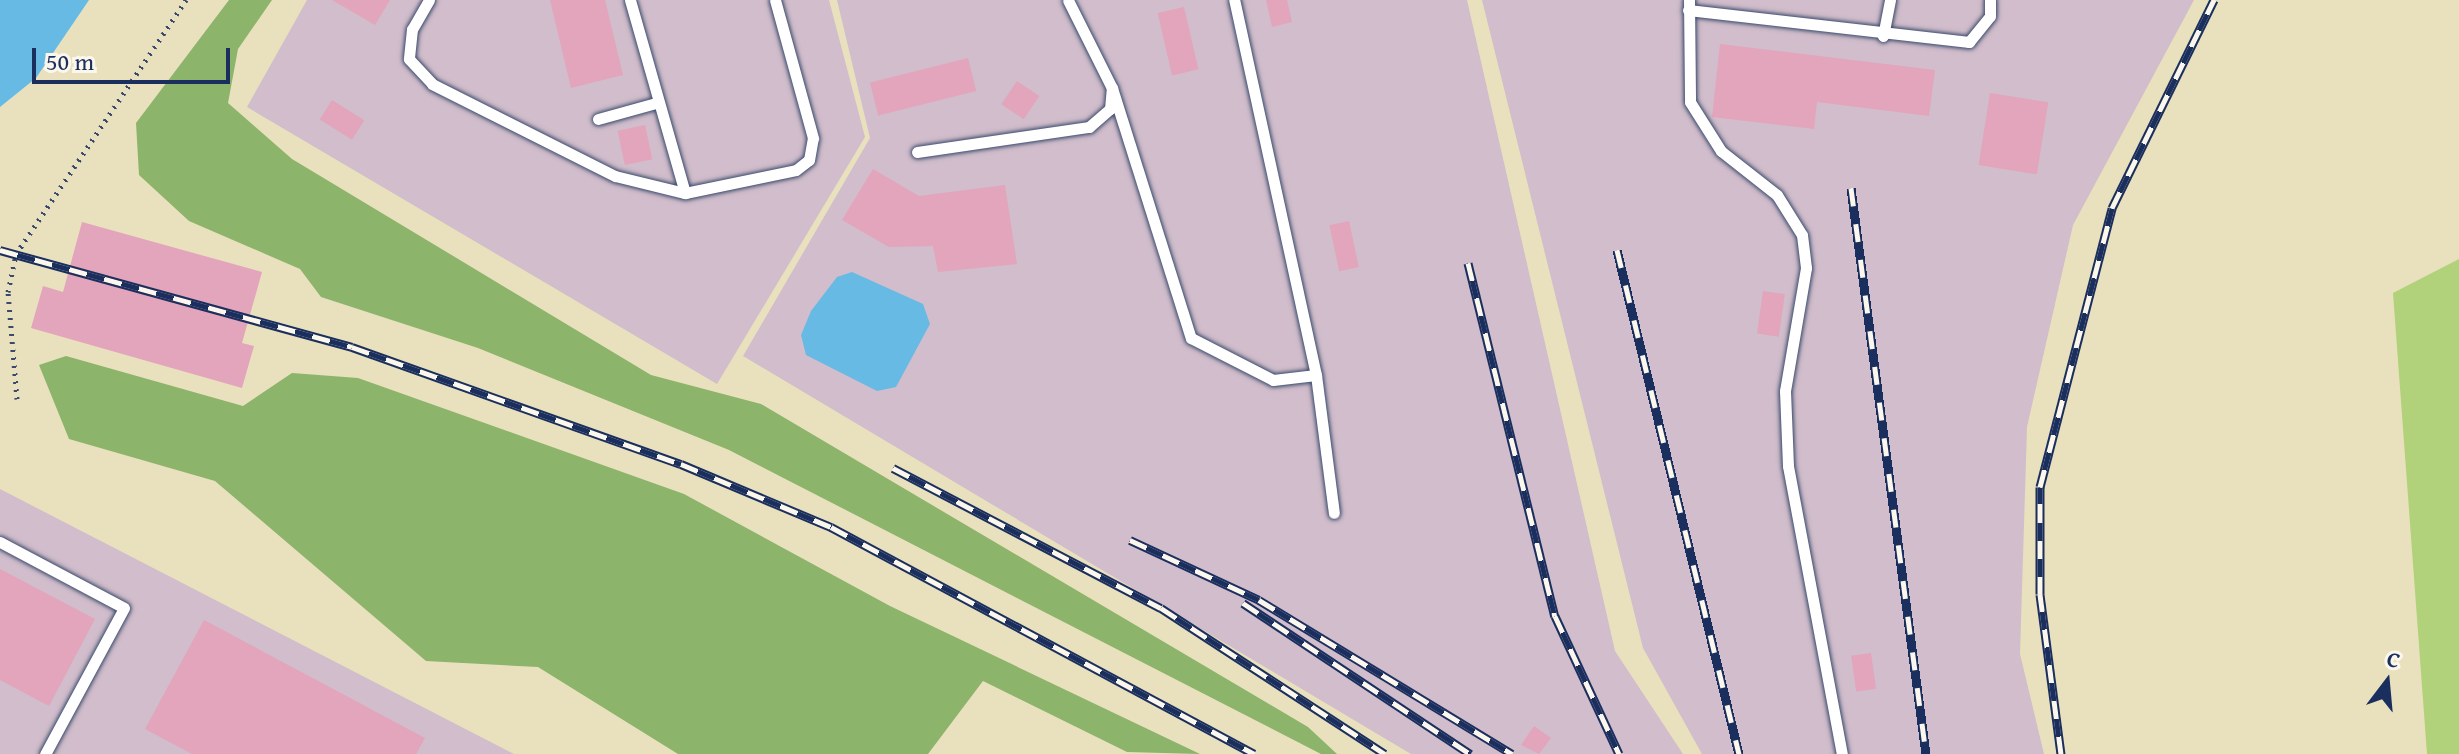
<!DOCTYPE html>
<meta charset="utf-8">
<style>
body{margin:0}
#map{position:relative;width:2459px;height:754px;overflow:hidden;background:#e9e0bd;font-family:"Gentium Book Plus",serif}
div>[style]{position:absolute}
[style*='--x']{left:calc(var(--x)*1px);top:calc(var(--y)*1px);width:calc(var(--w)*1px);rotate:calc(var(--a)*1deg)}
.industrial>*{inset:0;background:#d1bdcb}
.green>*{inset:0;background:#b1d27a}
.forest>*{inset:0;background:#8cb46a}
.water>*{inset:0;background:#67bae3}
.building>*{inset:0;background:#e2a5bb;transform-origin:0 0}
.path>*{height:5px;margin-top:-2.5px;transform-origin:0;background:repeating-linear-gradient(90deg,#3a4a6c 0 2px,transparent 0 8px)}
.roads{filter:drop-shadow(0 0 2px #3a4a6c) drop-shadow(0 0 2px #3a4a6c)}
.service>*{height:11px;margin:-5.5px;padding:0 5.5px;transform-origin:5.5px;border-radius:5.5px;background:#fff}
.rail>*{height:9px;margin-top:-4.5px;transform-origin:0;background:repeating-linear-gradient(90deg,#fbf7ec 0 18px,#1b2f5e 0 36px);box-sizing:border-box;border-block:2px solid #1b2f5e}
span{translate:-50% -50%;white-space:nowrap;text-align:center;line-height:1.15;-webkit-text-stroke:6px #fbf7ec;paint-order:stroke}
.north{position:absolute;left:2347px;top:642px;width:80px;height:80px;-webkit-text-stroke:6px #fbf7ec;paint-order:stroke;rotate:16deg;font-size:22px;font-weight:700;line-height:32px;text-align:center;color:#1b2f5e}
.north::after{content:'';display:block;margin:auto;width:28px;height:36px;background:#1b2f5e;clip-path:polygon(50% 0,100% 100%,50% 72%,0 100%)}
.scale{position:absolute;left:32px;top:48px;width:198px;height:36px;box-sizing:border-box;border:4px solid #1b2f5e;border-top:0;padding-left:10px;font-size:24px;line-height:28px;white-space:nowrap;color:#1b2f5e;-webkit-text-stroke:6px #fbf7ec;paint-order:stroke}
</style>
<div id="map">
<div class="industrial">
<i style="clip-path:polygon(307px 0,829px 0,865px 137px,717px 384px,247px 107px)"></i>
<i style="clip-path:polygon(837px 0,1467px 0,1615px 651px,1683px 754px,1411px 754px,743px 356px,870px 138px)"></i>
<i style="clip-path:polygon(1482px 0,2194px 0,2073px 225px,2027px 427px,2020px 654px,2044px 754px,1702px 754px,1643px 648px)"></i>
<i style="clip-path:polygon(0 489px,514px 754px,0 754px)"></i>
</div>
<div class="green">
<i style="clip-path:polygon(2459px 259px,2459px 754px,2427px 754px,2393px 293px)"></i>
</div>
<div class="forest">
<i style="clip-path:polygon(229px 0,272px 0,238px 49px,228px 103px,292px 159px,651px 375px,761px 404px,1308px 727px,1337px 754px,1321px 754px,729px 450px,478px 348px,321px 297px,300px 269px,189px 221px,139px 175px,136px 123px)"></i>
<i style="clip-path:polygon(66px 356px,243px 406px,292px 373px,358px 378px,684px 494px,890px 606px,1200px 754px,1127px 752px,983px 681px,928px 754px,678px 754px,538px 667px,426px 661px,215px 481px,69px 439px,39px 365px)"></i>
</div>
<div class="water">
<i style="clip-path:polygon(0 0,89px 0,36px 78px,0 107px)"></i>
<i style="clip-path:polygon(852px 272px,923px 304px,930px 324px,896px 387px,877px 391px,806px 355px,801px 335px,811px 311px,837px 277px)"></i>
</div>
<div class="building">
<i style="clip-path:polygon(332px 0,390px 0,375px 25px)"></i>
<i style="clip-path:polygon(550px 0,605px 0,623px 75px,571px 88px)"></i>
<i style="clip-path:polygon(1266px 0,1287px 0,1292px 22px,1272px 27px)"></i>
<i style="left:1184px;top:7px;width:64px;height:27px;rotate:77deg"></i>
<i style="clip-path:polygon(1720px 44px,1935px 70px,1929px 116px,1817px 102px,1814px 129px,1712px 117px)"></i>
<i style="left:968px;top:58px;width:34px;height:101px;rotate:76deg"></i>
<i style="left:1017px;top:81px;width:27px;height:28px;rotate:34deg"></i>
<i style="left:1990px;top:93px;width:59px;height:73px;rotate:9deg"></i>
<i style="left:332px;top:100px;width:38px;height:23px;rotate:32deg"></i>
<i style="left:645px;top:125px;width:35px;height:28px;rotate:78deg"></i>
<i style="clip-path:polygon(873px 169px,919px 196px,1005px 185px,1017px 264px,938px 272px,933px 246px,889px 247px,842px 220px)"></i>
<i style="left:1349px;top:221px;width:47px;height:20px;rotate:78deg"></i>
<i style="clip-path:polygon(82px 222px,262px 272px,242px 343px,254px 346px,242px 388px,31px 328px,43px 286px,63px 292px)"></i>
<i style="left:1763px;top:291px;width:22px;height:43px;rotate:8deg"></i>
<i style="clip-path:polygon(0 569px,95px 619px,49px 706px,0 680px)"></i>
<i style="clip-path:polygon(204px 620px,425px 738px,416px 754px,192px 754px,145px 729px)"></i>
<i style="left:1871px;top:653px;width:36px;height:20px;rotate:82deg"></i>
<i style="clip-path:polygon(1534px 726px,1551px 738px,1539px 754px,1521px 745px)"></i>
</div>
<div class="path">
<i style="--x:17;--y:399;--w:107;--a:-94.8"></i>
<i style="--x:8;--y:292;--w:39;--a:-78"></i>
<i style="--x:16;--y:254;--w:306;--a:-56.2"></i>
</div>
<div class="roads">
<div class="service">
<i style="--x:429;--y:0;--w:34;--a:120"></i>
<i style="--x:412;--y:29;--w:30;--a:96"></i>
<i style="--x:409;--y:59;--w:34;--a:47"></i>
<i style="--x:432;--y:84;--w:205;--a:26.7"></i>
<i style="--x:615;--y:176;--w:72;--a:13.7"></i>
<i style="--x:630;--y:0;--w:201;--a:74.1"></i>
<i style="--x:685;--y:193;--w:113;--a:-11.7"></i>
<i style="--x:796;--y:170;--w:16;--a:-38"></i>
<i style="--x:809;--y:160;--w:22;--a:-80"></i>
<i style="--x:813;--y:138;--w:143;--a:-105.4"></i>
<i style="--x:1689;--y:0;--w:102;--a:89.4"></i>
<i style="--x:1690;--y:102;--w:58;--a:57.7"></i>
<i style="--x:1721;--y:151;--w:71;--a:38.2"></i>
<i style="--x:1777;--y:195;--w:47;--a:58"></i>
<i style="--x:1802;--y:235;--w:33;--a:83"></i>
<i style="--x:1806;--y:268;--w:125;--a:99.7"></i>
<i style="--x:1785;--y:391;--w:75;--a:87.7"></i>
<i style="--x:1788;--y:466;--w:293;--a:79.4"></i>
<i style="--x:1688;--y:10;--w:283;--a:6.5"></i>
<i style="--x:1969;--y:42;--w:33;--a:-51"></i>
<i style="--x:1990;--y:16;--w:16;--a:-90"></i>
<i style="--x:1883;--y:36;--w:37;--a:-79"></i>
<i style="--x:1112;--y:88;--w:262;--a:72.5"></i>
<i style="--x:1191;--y:338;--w:92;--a:27.1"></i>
<i style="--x:1273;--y:380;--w:43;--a:-6.6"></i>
<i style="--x:1316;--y:375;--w:384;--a:-102.3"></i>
<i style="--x:598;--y:119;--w:60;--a:-15.4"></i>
<i style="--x:917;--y:152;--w:174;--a:-8.3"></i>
<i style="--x:1089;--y:127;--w:28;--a:-41"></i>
<i style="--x:1110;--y:109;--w:21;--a:-85"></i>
<i style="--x:1112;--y:88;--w:98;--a:-116.6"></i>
<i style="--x:1316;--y:375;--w:139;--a:82.6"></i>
<i style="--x:0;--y:542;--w:140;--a:28"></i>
<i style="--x:124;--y:608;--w:166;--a:118.4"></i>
</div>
</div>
<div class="rail">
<i style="--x:1851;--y:188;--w:571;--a:82.45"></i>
<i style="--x:0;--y:250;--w:365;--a:15.4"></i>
<i style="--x:352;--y:347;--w:349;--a:19.6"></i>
<i style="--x:681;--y:464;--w:163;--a:22.8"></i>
<i style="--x:831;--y:527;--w:480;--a:28.2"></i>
<i style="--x:1617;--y:250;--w:519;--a:76.39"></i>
<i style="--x:1468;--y:263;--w:364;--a:76.2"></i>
<i style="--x:1555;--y:616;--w:152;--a:65.1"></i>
<i style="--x:893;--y:468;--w:302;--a:27.6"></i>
<i style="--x:1161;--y:608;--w:267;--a:33.1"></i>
<i style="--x:1130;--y:540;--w:142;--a:24.9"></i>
<i style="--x:1259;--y:600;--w:296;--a:31.3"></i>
<i style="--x:1243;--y:603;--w:273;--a:33.6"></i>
<i style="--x:2061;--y:754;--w:161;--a:-97.5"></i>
<i style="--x:2040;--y:594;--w:107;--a:-90"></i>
<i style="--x:2040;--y:487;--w:288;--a:-75.5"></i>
<i style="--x:2112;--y:208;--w:232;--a:-63.9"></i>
</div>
<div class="north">С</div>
<div class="scale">50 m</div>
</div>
